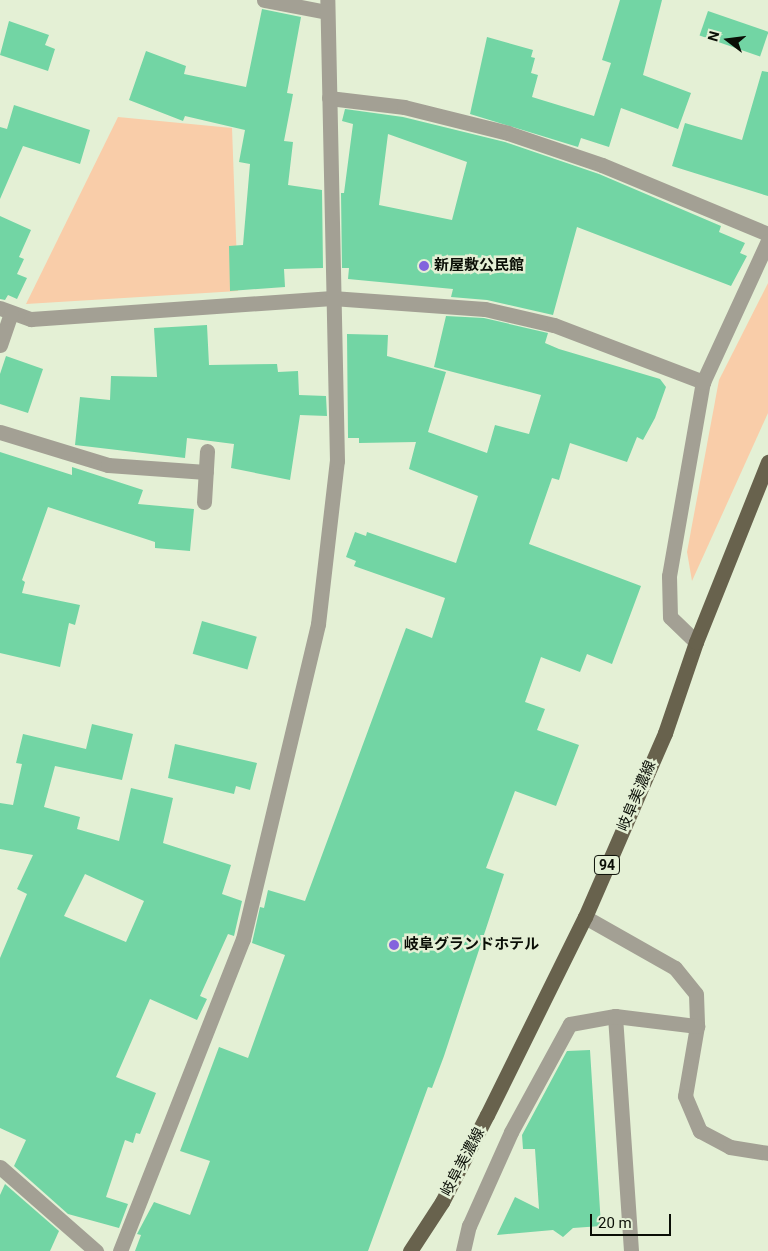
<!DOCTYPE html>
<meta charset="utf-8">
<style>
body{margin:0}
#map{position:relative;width:768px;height:1251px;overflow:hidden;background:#e4f0d5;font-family:Roboto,"Noto Sans JP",sans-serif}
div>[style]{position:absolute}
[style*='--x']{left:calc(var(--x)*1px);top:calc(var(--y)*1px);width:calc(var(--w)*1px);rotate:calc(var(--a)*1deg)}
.green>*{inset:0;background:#f9cda9}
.building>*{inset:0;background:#72d5a4;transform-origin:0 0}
.street>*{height:15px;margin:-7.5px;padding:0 7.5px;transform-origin:7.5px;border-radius:7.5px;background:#a3a094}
.primary>*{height:15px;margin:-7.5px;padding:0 7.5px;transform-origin:7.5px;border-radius:7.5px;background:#68624d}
.dots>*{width:14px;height:14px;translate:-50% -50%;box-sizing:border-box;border:2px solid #e4f0d5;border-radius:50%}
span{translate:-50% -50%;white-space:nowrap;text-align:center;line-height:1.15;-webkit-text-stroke:5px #e4f0d5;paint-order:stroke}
.shield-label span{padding:1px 4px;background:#e4f0d5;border:1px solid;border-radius:4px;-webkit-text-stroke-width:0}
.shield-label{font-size:14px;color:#0a0e06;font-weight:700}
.poi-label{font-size:15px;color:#0a0e06;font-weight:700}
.left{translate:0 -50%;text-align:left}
.street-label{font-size:15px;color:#0a0e06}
.north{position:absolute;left:703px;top:15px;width:50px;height:50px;-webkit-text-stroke:4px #e4f0d5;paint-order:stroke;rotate:285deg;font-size:14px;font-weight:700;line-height:20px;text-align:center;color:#0a0e06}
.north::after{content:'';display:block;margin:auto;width:18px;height:22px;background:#0a0e06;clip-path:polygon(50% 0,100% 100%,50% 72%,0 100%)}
.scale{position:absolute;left:590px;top:1214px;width:81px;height:22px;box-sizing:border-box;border:2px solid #0a0e06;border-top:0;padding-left:6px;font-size:15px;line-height:18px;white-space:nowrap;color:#0a0e06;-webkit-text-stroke:4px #e4f0d5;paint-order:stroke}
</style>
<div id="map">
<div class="green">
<i style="clip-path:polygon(118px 117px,232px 128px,238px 291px,26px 304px)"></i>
<i style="clip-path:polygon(768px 283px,768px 413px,692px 581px,687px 552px,719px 380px)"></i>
</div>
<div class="building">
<i style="clip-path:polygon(620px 0,662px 0,643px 75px,691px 93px,678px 129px,621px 108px,609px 147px,581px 138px,578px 147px,470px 114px,487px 37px,533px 50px,531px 57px,535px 58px,531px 73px,538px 75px,532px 97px,594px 116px,611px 63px,602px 60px)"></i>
<i style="clip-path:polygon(262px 9px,301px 17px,287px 93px,293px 94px,284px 141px,293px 142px,288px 185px,322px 190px,323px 268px,284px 269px,285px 287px,230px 291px,229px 246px,243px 245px,250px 164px,239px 162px,245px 130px,185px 116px,183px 121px,129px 100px,146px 51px,186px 66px,184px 74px,246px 87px)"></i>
<i style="left:708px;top:11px;width:64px;height:26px;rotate:19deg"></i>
<i style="clip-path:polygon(9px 21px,49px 35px,45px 45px,55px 49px,48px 71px,0 55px)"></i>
<i style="clip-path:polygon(762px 71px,768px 72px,768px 196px,672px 166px,685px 123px,742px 140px)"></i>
<i style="clip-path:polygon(14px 105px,90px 130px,80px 164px,23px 146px,0 199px,0 127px,7px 129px)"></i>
<i style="clip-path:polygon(evenodd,345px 109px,403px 117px,505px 142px,599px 174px,721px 226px,719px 232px,745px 243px,740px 253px,747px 256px,731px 286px,577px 227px,553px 315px,487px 300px,451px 297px,453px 289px,348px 279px,349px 268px,342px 268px,341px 193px,344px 193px,353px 124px,342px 121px,345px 109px,388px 134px,467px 162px,452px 220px,379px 205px,388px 134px)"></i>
<i style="clip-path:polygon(0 216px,31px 230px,19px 257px,24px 259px,17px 274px,27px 278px,17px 299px,8px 295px,5px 300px,0 299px)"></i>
<i style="clip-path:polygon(446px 316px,484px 318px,548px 333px,545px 343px,559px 349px,660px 379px,666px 387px,655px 418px,643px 440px,637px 437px,627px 462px,570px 443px,559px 480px,552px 478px,529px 544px,641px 586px,612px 664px,587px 654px,580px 672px,541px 657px,525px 702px,545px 709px,537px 730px,579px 745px,556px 806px,515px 791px,486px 868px,504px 874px,444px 1056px,432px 1088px,428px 1087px,368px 1251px,135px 1251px,141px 1235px,137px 1234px,154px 1202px,190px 1215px,210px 1161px,180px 1151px,219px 1047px,248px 1058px,285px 955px,252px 943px,260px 907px,264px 908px,268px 890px,305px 901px,406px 628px,432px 638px,445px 598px,354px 566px,356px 561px,346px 557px,355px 532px,366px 536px,367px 532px,456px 563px,478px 496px,409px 469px,416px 442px,359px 443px,359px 438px,348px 438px,347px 334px,388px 335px,387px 356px,446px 372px,428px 432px,487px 453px,495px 425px,529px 434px,541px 395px,434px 367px)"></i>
<i style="clip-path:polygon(207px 325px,209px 365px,277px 364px,278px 372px,298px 371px,299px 395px,326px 396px,327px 416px,300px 415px,290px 480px,231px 468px,234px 444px,187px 438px,185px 458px,75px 445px,80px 397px,110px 400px,111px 376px,157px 377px,154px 328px)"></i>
<i style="clip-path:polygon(6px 356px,43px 369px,28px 413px,0 404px,0 374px)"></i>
<i style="clip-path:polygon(0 452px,72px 475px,72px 467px,143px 490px,138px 504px,194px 509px,190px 551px,155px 548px,155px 542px,48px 507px,22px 580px,25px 582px,22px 593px,80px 605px,75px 625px,69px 623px,60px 667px,0 653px)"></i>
<i style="left:202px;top:621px;width:57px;height:34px;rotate:16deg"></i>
<i style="clip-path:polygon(evenodd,92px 724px,133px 734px,122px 780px,55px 766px,44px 807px,80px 817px,77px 829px,119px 841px,131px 788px,173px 798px,163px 843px,231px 865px,222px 894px,242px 901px,234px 936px,228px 934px,200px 996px,207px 999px,197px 1020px,150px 999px,116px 1077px,156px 1093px,140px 1134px,136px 1133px,133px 1143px,125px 1140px,106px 1197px,128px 1204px,119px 1228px,68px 1214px,14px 1166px,26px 1140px,0 1128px,0 958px,27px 894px,17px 889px,33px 855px,0 849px,0 803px,13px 805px,22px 764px,16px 763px,23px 734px,86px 749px,92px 724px,85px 874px,144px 901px,126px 942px,64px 916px,85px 874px)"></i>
<i style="clip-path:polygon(175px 744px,257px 763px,250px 790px,236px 786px,234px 794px,168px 778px)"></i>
<i style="clip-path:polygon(590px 1050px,601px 1226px,573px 1228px,563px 1237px,553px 1230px,497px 1235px,515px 1197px,539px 1209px,535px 1149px,523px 1149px,522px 1135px,567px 1051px)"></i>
<i style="clip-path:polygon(5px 1184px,59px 1231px,50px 1251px,0 1251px,0 1195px)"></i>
</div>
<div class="street">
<i style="--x:264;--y:0;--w:64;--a:10.8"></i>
<i style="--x:329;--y:98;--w:76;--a:6.8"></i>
<i style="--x:404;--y:107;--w:107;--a:14"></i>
<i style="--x:508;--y:133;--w:99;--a:18.8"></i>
<i style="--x:602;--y:165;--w:180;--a:22.6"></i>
<i style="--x:0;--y:308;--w:33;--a:20"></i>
<i style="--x:31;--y:319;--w:302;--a:-4"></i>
<i style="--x:332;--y:298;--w:153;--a:4.1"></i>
<i style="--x:485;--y:309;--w:71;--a:13.1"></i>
<i style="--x:554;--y:325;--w:160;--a:20.9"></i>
<i style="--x:0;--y:345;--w:34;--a:-71"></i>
<i style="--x:0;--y:432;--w:113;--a:17"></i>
<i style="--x:108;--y:465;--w:98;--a:4.1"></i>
<i style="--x:204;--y:502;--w:51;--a:-86.6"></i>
<i style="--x:696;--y:642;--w:36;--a:-136"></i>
<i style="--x:670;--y:617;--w:41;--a:-91.4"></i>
<i style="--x:669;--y:576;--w:197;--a:-80.1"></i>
<i style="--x:703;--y:382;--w:155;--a:-65.3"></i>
<i style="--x:585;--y:917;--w:103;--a:29.5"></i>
<i style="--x:675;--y:968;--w:33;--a:51"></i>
<i style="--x:696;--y:994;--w:32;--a:88"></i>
<i style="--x:697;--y:1026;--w:71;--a:99.7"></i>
<i style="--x:685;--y:1096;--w:38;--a:67"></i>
<i style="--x:700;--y:1131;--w:34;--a:28"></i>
<i style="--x:730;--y:1147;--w:38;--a:9"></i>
<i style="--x:615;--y:1016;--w:236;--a:86.1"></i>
<i style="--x:0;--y:1167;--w:128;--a:41.2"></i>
<i style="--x:120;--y:1251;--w:335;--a:-68.5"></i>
<i style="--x:243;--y:939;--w:324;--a:-76.6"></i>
<i style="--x:318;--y:624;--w:164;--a:-83.4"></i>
<i style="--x:337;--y:461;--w:461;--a:-91.2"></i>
<i style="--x:463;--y:1251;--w:26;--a:-77"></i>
<i style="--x:469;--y:1226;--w:103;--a:-65.9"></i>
<i style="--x:511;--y:1132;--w:123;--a:-61.4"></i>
<i style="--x:570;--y:1024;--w:46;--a:-10.1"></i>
<i style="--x:615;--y:1016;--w:83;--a:7"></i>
</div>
<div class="primary">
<i style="--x:410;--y:1251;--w:59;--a:-56.9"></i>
<i style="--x:442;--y:1202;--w:98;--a:-62.7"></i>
<i style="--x:487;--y:1115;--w:221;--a:-63.7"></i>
<i style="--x:585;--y:917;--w:201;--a:-66.5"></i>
<i style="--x:665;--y:733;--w:96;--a:-71.2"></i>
<i style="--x:696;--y:642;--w:194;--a:-68.2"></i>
</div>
<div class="dots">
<i style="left:424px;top:266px;background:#8363dd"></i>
<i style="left:394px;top:945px;background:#8363dd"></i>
</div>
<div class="shield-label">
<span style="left:607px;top:865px">94</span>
</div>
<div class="poi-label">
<span class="left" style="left:434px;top:266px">新屋敷公民館</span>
<span class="left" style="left:404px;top:945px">岐阜グランドホテル</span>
</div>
<div class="street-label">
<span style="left:637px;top:796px;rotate:-67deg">岐阜美濃線</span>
<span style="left:463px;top:1162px;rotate:-62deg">岐阜美濃線</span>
</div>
<div class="north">N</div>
<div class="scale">20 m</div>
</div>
